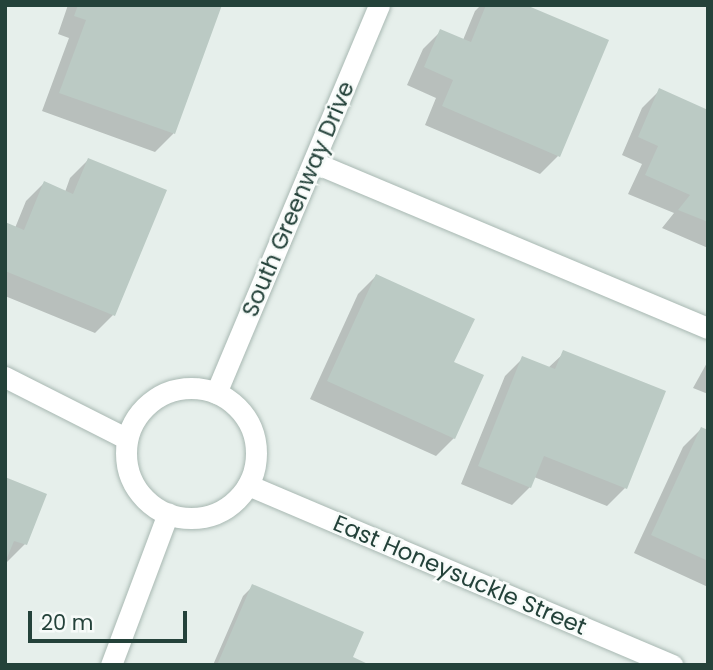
<!DOCTYPE html>
<style>
body{margin:0}
#map{position:relative;width:713px;height:670px;overflow:hidden;background:#e6efeb;font-family:Poppins,sans-serif}
div>[style]{position:absolute}
[style*='--x']{left:calc(var(--x)*1px);top:calc(var(--y)*1px);width:calc(var(--w)*1px);rotate:calc(var(--a)*1deg)}
.shadow>*{inset:0;background:#0003}
.building>*{inset:0;background:#bbcac4}
.roads{filter:drop-shadow(0 0 2px #a8b8b2) drop-shadow(0 0 2px #a8b8b2)}
.service>*{height:21px;margin:-10.5px;padding:0 10.5px;transform-origin:10.5px;border-radius:10.5px;background:#fff}
.minor>*{height:21px;margin:-10.5px;padding:0 10.5px;transform-origin:10.5px;border-radius:10.5px;background:#fff}
.minor>.ring{margin:-10.5px;padding:0;box-sizing:content-box;background:none;border:21px solid #fff;border-radius:50%}
span{translate:-50% -50%;white-space:nowrap;text-align:center;line-height:1.15;-webkit-text-stroke:5px #f7fbf9;paint-order:stroke}
.street-label{font-size:23px;color:#24423a}
.frame{position:absolute;inset:0;border:7px solid #24423a;pointer-events:none}
.scale{position:absolute;left:28px;top:611px;width:159px;height:32px;box-sizing:border-box;border:4px solid #24423a;border-top:0;padding-left:9px;font-size:21px;line-height:24px;white-space:nowrap;color:#24423a;-webkit-text-stroke:5px #f7fbf9;paint-order:stroke}
</style>
<div id="map">
<div class="shadow">
<i style="clip-path:polygon(68px 5px,220px 5px,173px 134px,155px 152px,42px 111px,69px 38px,58px 34px)"></i>
<i style="clip-path:polygon(481px 5px,521px 5px,558px 156px,540px 174px,425px 125px,436px 98px,407px 85px,423px 49px,441px 31px,463px 40px,475px 11px)"></i>
<i style="clip-path:polygon(660px 90px,708px 112px,708px 248px,662px 228px,674px 213px,628px 194px,642px 164px,622px 155px,642px 108px)"></i>
<i style="clip-path:polygon(88px 160px,113px 315px,95px 333px,5px 296px,5px 224px,15px 228px,26px 201px,44px 183px,65px 192px,70px 178px)"></i>
<i style="clip-path:polygon(376px 276px,452px 363px,454px 438px,436px 456px,310px 399px,358px 294px)"></i>
<i style="clip-path:polygon(564px 353px,625px 488px,607px 506px,534px 477px,530px 487px,512px 505px,461px 484px,505px 376px,523px 358px,548px 368px)"></i>
<i style="clip-path:polygon(708px 361px,708px 394px,693px 388px)"></i>
<i style="clip-path:polygon(701px 429px,708px 432px,708px 587px,634px 553px,683px 447px)"></i>
<i style="clip-path:polygon(5px 479px,25px 544px,7px 562px,5px 561px)"></i>
<i style="clip-path:polygon(253px 586px,351px 658px,366px 665px,213px 665px,243px 596px)"></i>
</div>
<div class="building">
<i style="clip-path:polygon(78px 5px,222px 5px,175px 134px,59px 93px,86px 20px,74px 16px)"></i>
<i style="clip-path:polygon(486px 5px,526px 5px,609px 40px,560px 157px,442px 106px,453px 80px,424px 67px,440px 29px,471px 42px)"></i>
<i style="clip-path:polygon(659px 88px,708px 110px,708px 222px,678px 210px,690px 195px,645px 175px,658px 146px,638px 137px)"></i>
<i style="clip-path:polygon(88px 158px,167px 190px,115px 316px,5px 271px,5px 222px,24px 230px,44px 181px,73px 194px)"></i>
<i style="clip-path:polygon(376px 274px,475px 319px,454px 362px,484px 375px,455px 439px,327px 381px)"></i>
<i style="clip-path:polygon(563px 350px,666px 391px,627px 489px,544px 456px,531px 488px,478px 466px,522px 356px,555px 369px)"></i>
<i style="clip-path:polygon(701px 427px,708px 430px,708px 561px,651px 535px)"></i>
<i style="clip-path:polygon(5px 477px,47px 494px,27px 545px,14px 541px,5px 563px)"></i>
<i style="clip-path:polygon(252px 584px,364px 632px,353px 657px,370px 665px,217px 665px)"></i>
</div>
<div class="roads">
<div class="service">
<i style="--x:315;--y:163;--w:426;--a:22.8"></i>
</div>
<div class="minor">
<i style="--x:5;--y:377;--w:137;--a:26.9"></i>
<i class="ring" style="left:126px;top:388px;width:109px;height:109px"></i>
<i style="--x:216;--y:393;--w:421;--a:-67.2"></i>
<i style="--x:248;--y:485;--w:461;--a:23"></i>
<i style="--x:111;--y:665;--w:162;--a:-69.4"></i>
</div>
</div>
<div class="street-label">
<span style="left:298px;top:199px;rotate:-67deg">South Greenway Drive</span>
<span style="left:460px;top:575px;rotate:23deg">East Honeysuckle Street</span>
</div>
<div class="frame"></div>
<div class="scale">20 m</div>
</div>
